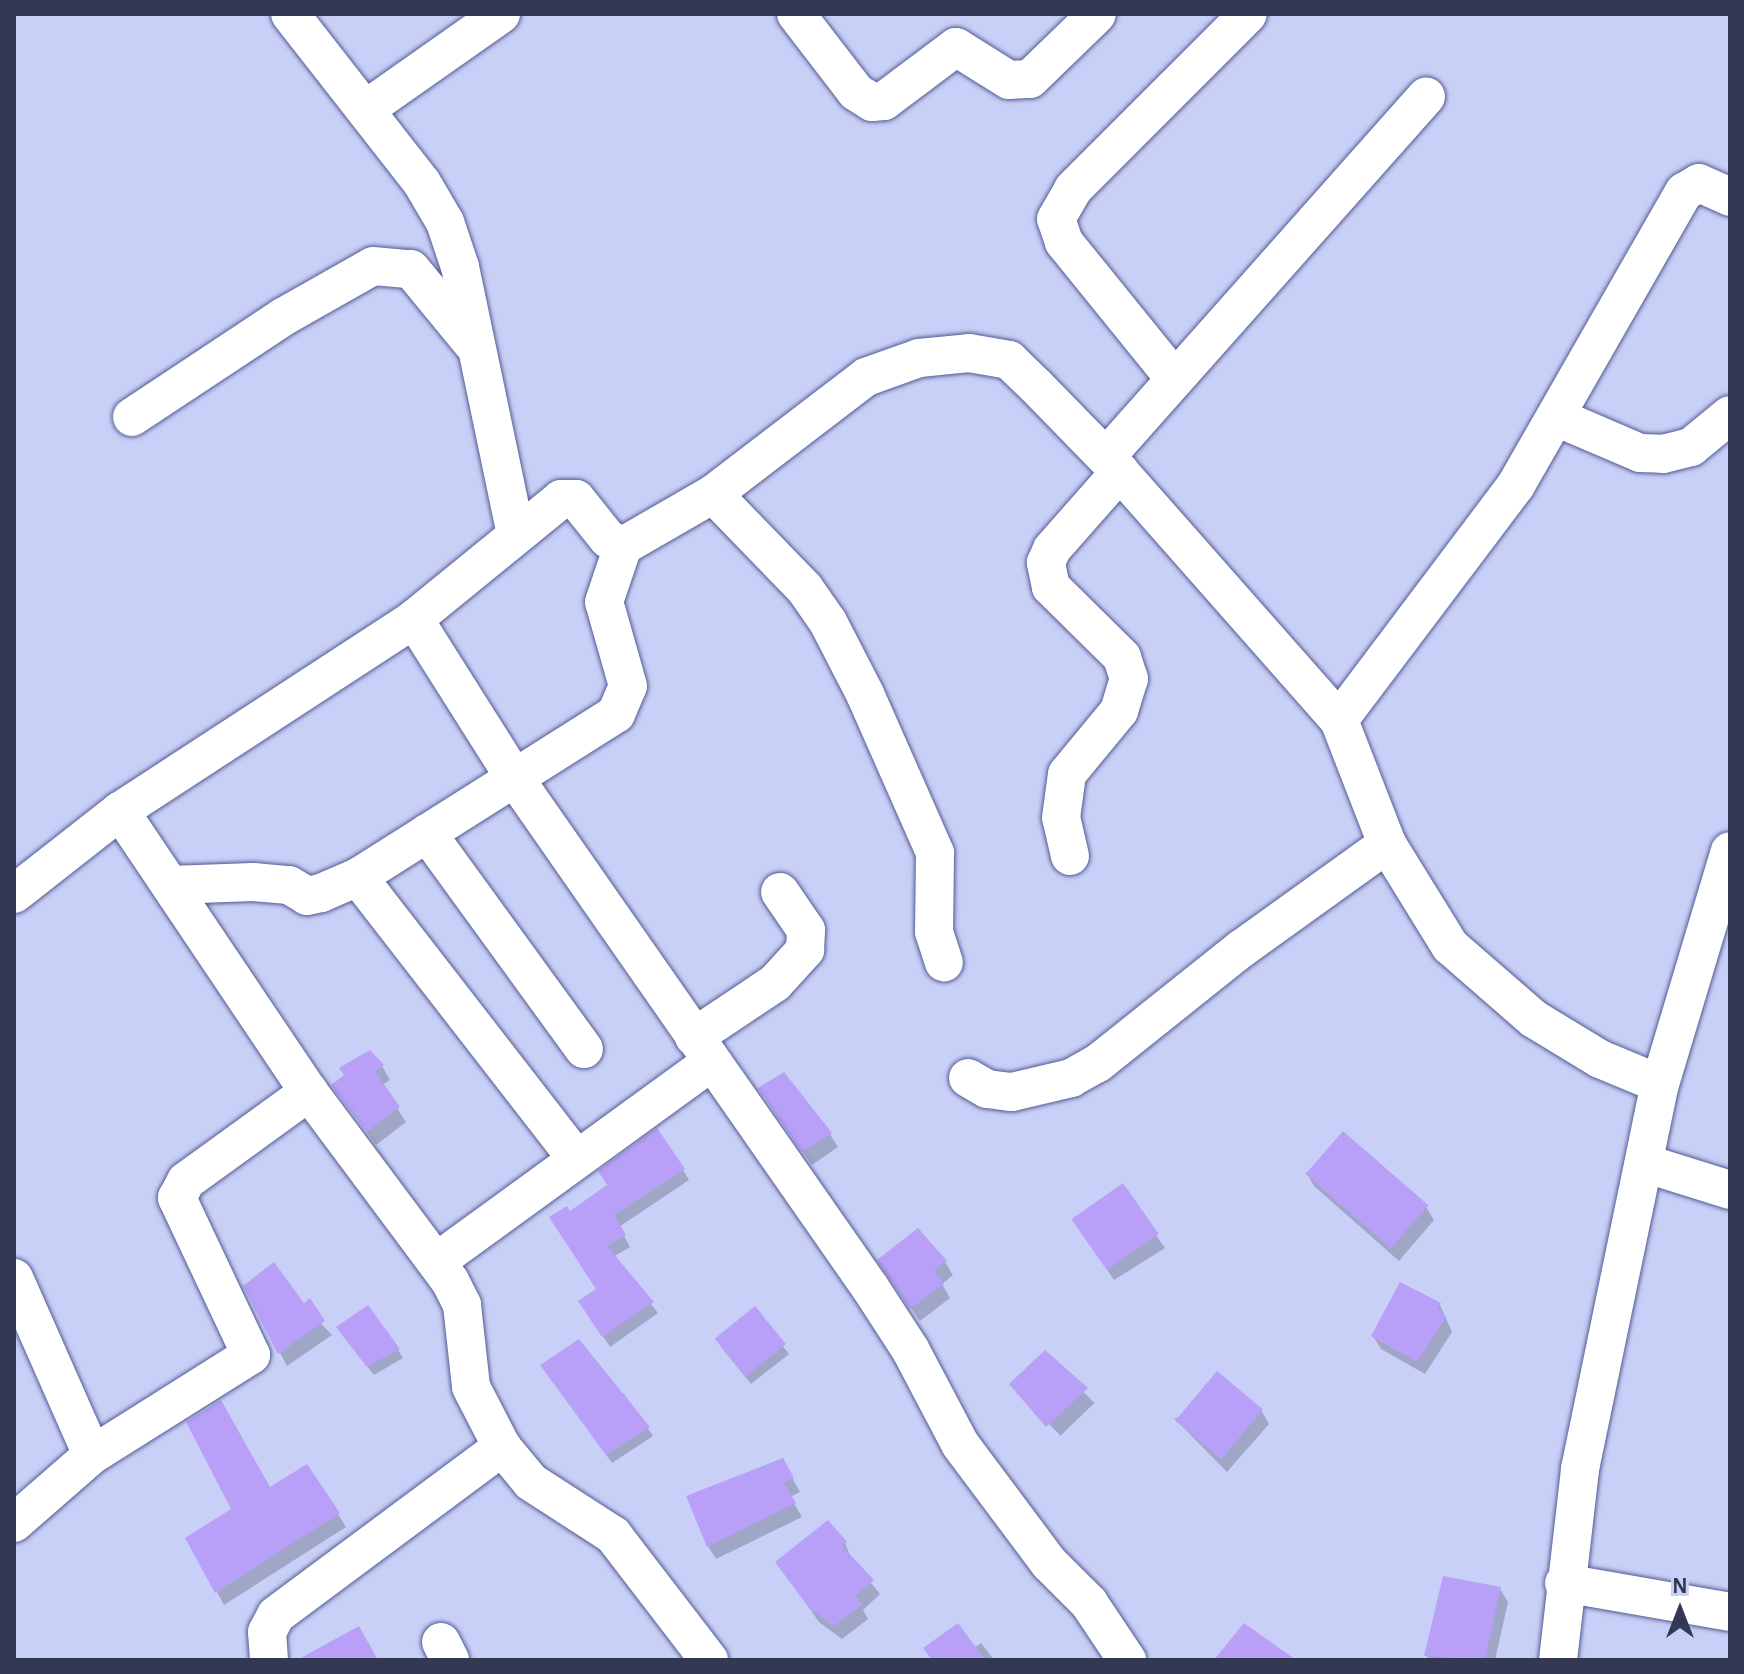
<!DOCTYPE html>
<style>
body{margin:0}
#map{position:relative;width:1744px;height:1674px;overflow:hidden;background:#c8d0f7;font-family:"Alegreya Sans",sans-serif}
div>[style]{position:absolute}
[style*='--x']{left:calc(var(--x)*1px);top:calc(var(--y)*1px);width:calc(var(--w)*1px);rotate:calc(var(--a)*1deg)}
.shadow>*{inset:0;background:#0003;transform-origin:0 0}
.building>*{inset:0;background:#b8a0f8;transform-origin:0 0}
.roads{filter:drop-shadow(0 0 2px #525b94) drop-shadow(0 0 2px #525b94)}
.minor>*{height:38px;margin:-19px;padding:0 19px;transform-origin:19px;border-radius:19px;background:#fff}
span{translate:-50% -50%;white-space:nowrap;text-align:center;line-height:1.15;-webkit-text-stroke:6px #c8d0f7;paint-order:stroke}
.frame{position:absolute;inset:0;border:16px solid #343953;pointer-events:none}
.north{position:absolute;left:1640px;top:1570px;width:80px;height:80px;-webkit-text-stroke:6px #c8d0f7;paint-order:stroke;rotate:0deg;font-size:22px;font-weight:700;line-height:32px;text-align:center;color:#343953}
.north::after{content:'';display:block;margin:auto;width:28px;height:36px;background:#343953;clip-path:polygon(50% 0,100% 100%,50% 72%,0 100%)}
</style>
<div id="map">
<div class="shadow">
<i style="clip-path:polygon(382px 1066px,390px 1080px,382px 1085px,406px 1122px,376px 1145px,334px 1085px)"></i>
<i style="clip-path:polygon(768px 1102px,830px 1134px,838px 1147px,812px 1165px)"></i>
<i style="clip-path:polygon(683px 1170px,689px 1180px,619px 1227px,630px 1247px,613px 1257px,658px 1313px,610px 1347px,587px 1312px,598px 1290px,570px 1214px)"></i>
<i style="clip-path:polygon(1306px 1172px,1426px 1207px,1434px 1220px,1399px 1261px,1314px 1186px)"></i>
<i style="clip-path:polygon(1122px 1186px,1165px 1248px,1114px 1280px,1080px 1229px)"></i>
<i style="clip-path:polygon(945px 1262px,953px 1275px,942px 1284px,950px 1298px,920px 1321px,888px 1274px)"></i>
<i style="clip-path:polygon(245px 1286px,304px 1306px,332px 1335px,287px 1366px)"></i>
<i style="clip-path:polygon(1440px 1305px,1452px 1332px,1425px 1374px,1381px 1349px,1373px 1336px)"></i>
<i style="clip-path:polygon(754px 1309px,789px 1354px,751px 1384px,721px 1347px)"></i>
<i style="clip-path:polygon(343px 1336px,398px 1350px,403px 1358px,374px 1375px)"></i>
<i style="left:1045px;top:1352px;width:71px;height:47px;rotate:46deg"></i>
<i style="clip-path:polygon(548px 1374px,624px 1394px,653px 1436px,612px 1463px)"></i>
<i style="clip-path:polygon(1261px 1410px,1269px 1424px,1227px 1472px,1174px 1418px)"></i>
<i style="clip-path:polygon(782px 1460px,800px 1492px,790px 1497px,802px 1517px,716px 1559px,708px 1546px)"></i>
<i style="clip-path:polygon(269px 1490px,338px 1514px,346px 1527px,224px 1605px,188px 1539px)"></i>
<i style="clip-path:polygon(845px 1543px,851px 1558px,880px 1594px,863px 1610px,868px 1619px,842px 1639px,819px 1622px,778px 1563px)"></i>
<i style="clip-path:polygon(1500px 1589px,1508px 1602px,1495px 1660px,1429px 1660px,1427px 1656px)"></i>
<i style="clip-path:polygon(981px 1643px,994px 1660px,933px 1660px,974px 1648px)"></i>
</div>
<div class="building">
<i style="clip-path:polygon(370px 1050px,384px 1065px,375px 1071px,400px 1107px,367px 1132px,331px 1085px,344px 1075px,339px 1068px)"></i>
<i style="clip-path:polygon(784px 1072px,832px 1133px,802px 1152px,758px 1088px)"></i>
<i style="clip-path:polygon(657px 1128px,685px 1169px,614px 1215px,626px 1235px,607px 1246px,654px 1302px,602px 1337px,578px 1301px,596px 1289px,549px 1217px,567px 1206px,570px 1211px,607px 1185px,598px 1171px)"></i>
<i style="left:1343px;top:1131px;width:113px;height:57px;rotate:41deg"></i>
<i style="left:1123px;top:1183px;width:62px;height:63px;rotate:55deg"></i>
<i style="clip-path:polygon(918px 1228px,947px 1261px,934px 1271px,944px 1284px,910px 1309px,877px 1260px)"></i>
<i style="clip-path:polygon(274px 1262px,304px 1303px,310px 1298px,325px 1321px,278px 1354px,243px 1286px)"></i>
<i style="clip-path:polygon(1400px 1282px,1441px 1303px,1438px 1308px,1446px 1317px,1417px 1362px,1371px 1336px)"></i>
<i style="clip-path:polygon(368px 1305px,400px 1349px,367px 1367px,336px 1327px)"></i>
<i style="left:755px;top:1306px;width:49px;height:52px;rotate:51deg"></i>
<i style="clip-path:polygon(579px 1339px,650px 1427px,606px 1455px,540px 1365px)"></i>
<i style="clip-path:polygon(1045px 1350px,1088px 1388px,1046px 1427px,1009px 1384px)"></i>
<i style="left:1217px;top:1371px;width:60px;height:65px;rotate:40deg"></i>
<i style="clip-path:polygon(221px 1400px,270px 1487px,307px 1464px,340px 1513px,215px 1593px,185px 1538px,231px 1509px,186px 1422px)"></i>
<i style="clip-path:polygon(783px 1458px,794px 1478px,784px 1483px,796px 1503px,707px 1547px,686px 1496px)"></i>
<i style="clip-path:polygon(828px 1520px,847px 1542px,842px 1546px,874px 1580px,856px 1596px,862px 1605px,834px 1626px,809px 1608px,775px 1562px)"></i>
<i style="clip-path:polygon(1443px 1576px,1501px 1587px,1485px 1660px,1424px 1656px)"></i>
<i style="clip-path:polygon(958px 1623px,985px 1660px,932px 1660px,923px 1648px)"></i>
<i style="clip-path:polygon(1244px 1623px,1296px 1660px,1214px 1660px)"></i>
<i style="clip-path:polygon(359px 1626px,378px 1660px,297px 1660px)"></i>
</div>
<div class="roads">
<div class="minor">
<i style="--x:290;--y:14;--w:214;--a:52"></i>
<i style="--x:422;--y:183;--w:45;--a:59.5"></i>
<i style="--x:445;--y:222;--w:47;--a:71.6"></i>
<i style="--x:460;--y:267;--w:273;--a:78.2"></i>
<i style="--x:796;--y:14;--w:98;--a:52.4"></i>
<i style="--x:856;--y:92;--w:19;--a:32"></i>
<i style="--x:872;--y:102;--w:12;--a:-5"></i>
<i style="--x:884;--y:101;--w:90;--a:-36.9"></i>
<i style="--x:956;--y:47;--w:62;--a:31.9"></i>
<i style="--x:1009;--y:80;--w:21;--a:-3"></i>
<i style="--x:1030;--y:79;--w:93;--a:-44.1"></i>
<i style="--x:366;--y:109;--w:165;--a:-35.1"></i>
<i style="--x:1174;--y:378;--w:175;--a:-129"></i>
<i style="--x:1064;--y:242;--w:24;--a:-109"></i>
<i style="--x:1056;--y:219;--w:34;--a:-60"></i>
<i style="--x:1073;--y:189;--w:247;--a:-45"></i>
<i style="--x:132;--y:417;--w:181;--a:-33.5"></i>
<i style="--x:283;--y:317;--w:103;--a:-29.5"></i>
<i style="--x:373;--y:266;--w:38;--a:5"></i>
<i style="--x:411;--y:269;--w:96;--a:50.5"></i>
<i style="--x:1556;--y:417;--w:91;--a:23.2"></i>
<i style="--x:1640;--y:453;--w:23;--a:2"></i>
<i style="--x:1663;--y:454;--w:29;--a:-14"></i>
<i style="--x:1691;--y:447;--w:50;--a:-39.4"></i>
<i style="--x:1106;--y:457;--w:482;--a:-48.4"></i>
<i style="--x:713;--y:494;--w:132;--a:45.9"></i>
<i style="--x:805;--y:589;--w:40;--a:55.1"></i>
<i style="--x:828;--y:622;--w:81;--a:62.8"></i>
<i style="--x:865;--y:694;--w:174;--a:66.2"></i>
<i style="--x:935;--y:853;--w:79;--a:90.7"></i>
<i style="--x:934;--y:932;--w:32;--a:72"></i>
<i style="--x:414;--y:619;--w:187;--a:57.7"></i>
<i style="--x:514;--y:777;--w:624;--a:55.11"></i>
<i style="--x:871;--y:1289;--w:72;--a:57"></i>
<i style="--x:910;--y:1349;--w:107;--a:62.2"></i>
<i style="--x:960;--y:1444;--w:149;--a:53.2"></i>
<i style="--x:1049;--y:1563;--w:57;--a:45"></i>
<i style="--x:1089;--y:1603;--w:69;--a:56.3"></i>
<i style="--x:1339;--y:720;--w:294;--a:-53"></i>
<i style="--x:1516;--y:485;--w:338;--a:-60.2"></i>
<i style="--x:1684;--y:192;--w:17;--a:-31"></i>
<i style="--x:1699;--y:183;--w:34;--a:24"></i>
<i style="--x:120;--y:811;--w:339;--a:56.1"></i>
<i style="--x:309;--y:1092;--w:236;--a:53.3"></i>
<i style="--x:450;--y:1281;--w:27;--a:63"></i>
<i style="--x:462;--y:1305;--w:82;--a:83.7"></i>
<i style="--x:471;--y:1387;--w:68;--a:62.7"></i>
<i style="--x:502;--y:1447;--w:45;--a:50.4"></i>
<i style="--x:531;--y:1482;--w:98;--a:32.9"></i>
<i style="--x:613;--y:1535;--w:158;--a:52.5"></i>
<i style="--x:427;--y:833;--w:267;--a:54"></i>
<i style="--x:1070;--y:856;--w:39;--a:-103"></i>
<i style="--x:1061;--y:818;--w:44;--a:-82.2"></i>
<i style="--x:1067;--y:774;--w:82;--a:-50.5"></i>
<i style="--x:1119;--y:711;--w:34;--a:-73"></i>
<i style="--x:1129;--y:679;--w:23;--a:-108"></i>
<i style="--x:1122;--y:657;--w:100;--a:-135.4"></i>
<i style="--x:1051;--y:587;--w:25;--a:-102"></i>
<i style="--x:1046;--y:563;--w:15;--a:-67"></i>
<i style="--x:1052;--y:549;--w:103;--a:-48.6"></i>
<i style="--x:358;--y:877;--w:357;--a:52.2"></i>
<i style="--x:170;--y:885;--w:83;--a:-2.1"></i>
<i style="--x:253;--y:882;--w:36;--a:5"></i>
<i style="--x:289;--y:885;--w:21;--a:31"></i>
<i style="--x:307;--y:896;--w:14;--a:-12"></i>
<i style="--x:321;--y:893;--w:40;--a:-23.4"></i>
<i style="--x:358;--y:877;--w:305;--a:-32.3"></i>
<i style="--x:616;--y:714;--w:30;--a:-67"></i>
<i style="--x:628;--y:686;--w:87;--a:-105.9"></i>
<i style="--x:604;--y:602;--w:59;--a:-71.3"></i>
<i style="--x:623;--y:546;--w:104;--a:-30"></i>
<i style="--x:713;--y:494;--w:193;--a:-37.4"></i>
<i style="--x:866;--y:377;--w:56;--a:-19.7"></i>
<i style="--x:919;--y:358;--w:50;--a:-5.7"></i>
<i style="--x:969;--y:353;--w:41;--a:9.9"></i>
<i style="--x:1009;--y:360;--w:37;--a:44"></i>
<i style="--x:1036;--y:386;--w:120;--a:45.7"></i>
<i style="--x:1120;--y:472;--w:331;--a:48.6"></i>
<i style="--x:1339;--y:720;--w:133;--a:68.8"></i>
<i style="--x:1387;--y:844;--w:120;--a:58.3"></i>
<i style="--x:1450;--y:946;--w:111;--a:41"></i>
<i style="--x:1534;--y:1019;--w:77;--a:31.2"></i>
<i style="--x:1600;--y:1059;--w:65;--a:22.6"></i>
<i style="--x:14;--y:894;--w:135;--a:-38.1"></i>
<i style="--x:120;--y:811;--w:351;--a:-33.1"></i>
<i style="--x:414;--y:619;--w:190;--a:-39.2"></i>
<i style="--x:561;--y:499;--w:15;--a:0"></i>
<i style="--x:576;--y:499;--w:51;--a:51.3"></i>
<i style="--x:608;--y:539;--w:17;--a:25"></i>
<i style="--x:694;--y:1037;--w:97;--a:-33.7"></i>
<i style="--x:775;--y:983;--w:45;--a:-47.7"></i>
<i style="--x:805;--y:950;--w:20;--a:-87"></i>
<i style="--x:806;--y:930;--w:46;--a:-124.4"></i>
<i style="--x:968;--y:1078;--w:22;--a:30"></i>
<i style="--x:987;--y:1089;--w:25;--a:7"></i>
<i style="--x:1012;--y:1092;--w:61;--a:-13.3"></i>
<i style="--x:1071;--y:1078;--w:31;--a:-29"></i>
<i style="--x:1098;--y:1063;--w:183;--a:-38.6"></i>
<i style="--x:1241;--y:949;--w:180;--a:-35.7"></i>
<i style="--x:1644;--y:1163;--w:90;--a:17.4"></i>
<i style="--x:436;--y:1262;--w:340;--a:-36"></i>
<i style="--x:14;--y:1278;--w:193;--a:66.2"></i>
<i style="--x:14;--y:1523;--w:103;--a:-41.1"></i>
<i style="--x:92;--y:1455;--w:188;--a:-32.2"></i>
<i style="--x:251;--y:1355;--w:174;--a:-115.2"></i>
<i style="--x:177;--y:1198;--w:19;--a:-62"></i>
<i style="--x:186;--y:1181;--w:152;--a:-35.9"></i>
<i style="--x:1564;--y:1583;--w:169;--a:9.9"></i>
<i style="--x:441;--y:1642;--w:20;--a:63"></i>
<i style="--x:269;--y:1660;--w:28;--a:-94"></i>
<i style="--x:267;--y:1632;--w:19;--a:-62"></i>
<i style="--x:276;--y:1615;--w:282;--a:-36.6"></i>
<i style="--x:1558;--y:1660;--w:192;--a:-83.4"></i>
<i style="--x:1580;--y:1469;--w:393;--a:-78.3"></i>
<i style="--x:1660;--y:1084;--w:243;--a:-73.3"></i>
</div>
</div>
<div class="frame"></div>
<div class="north">N</div>
</div>
